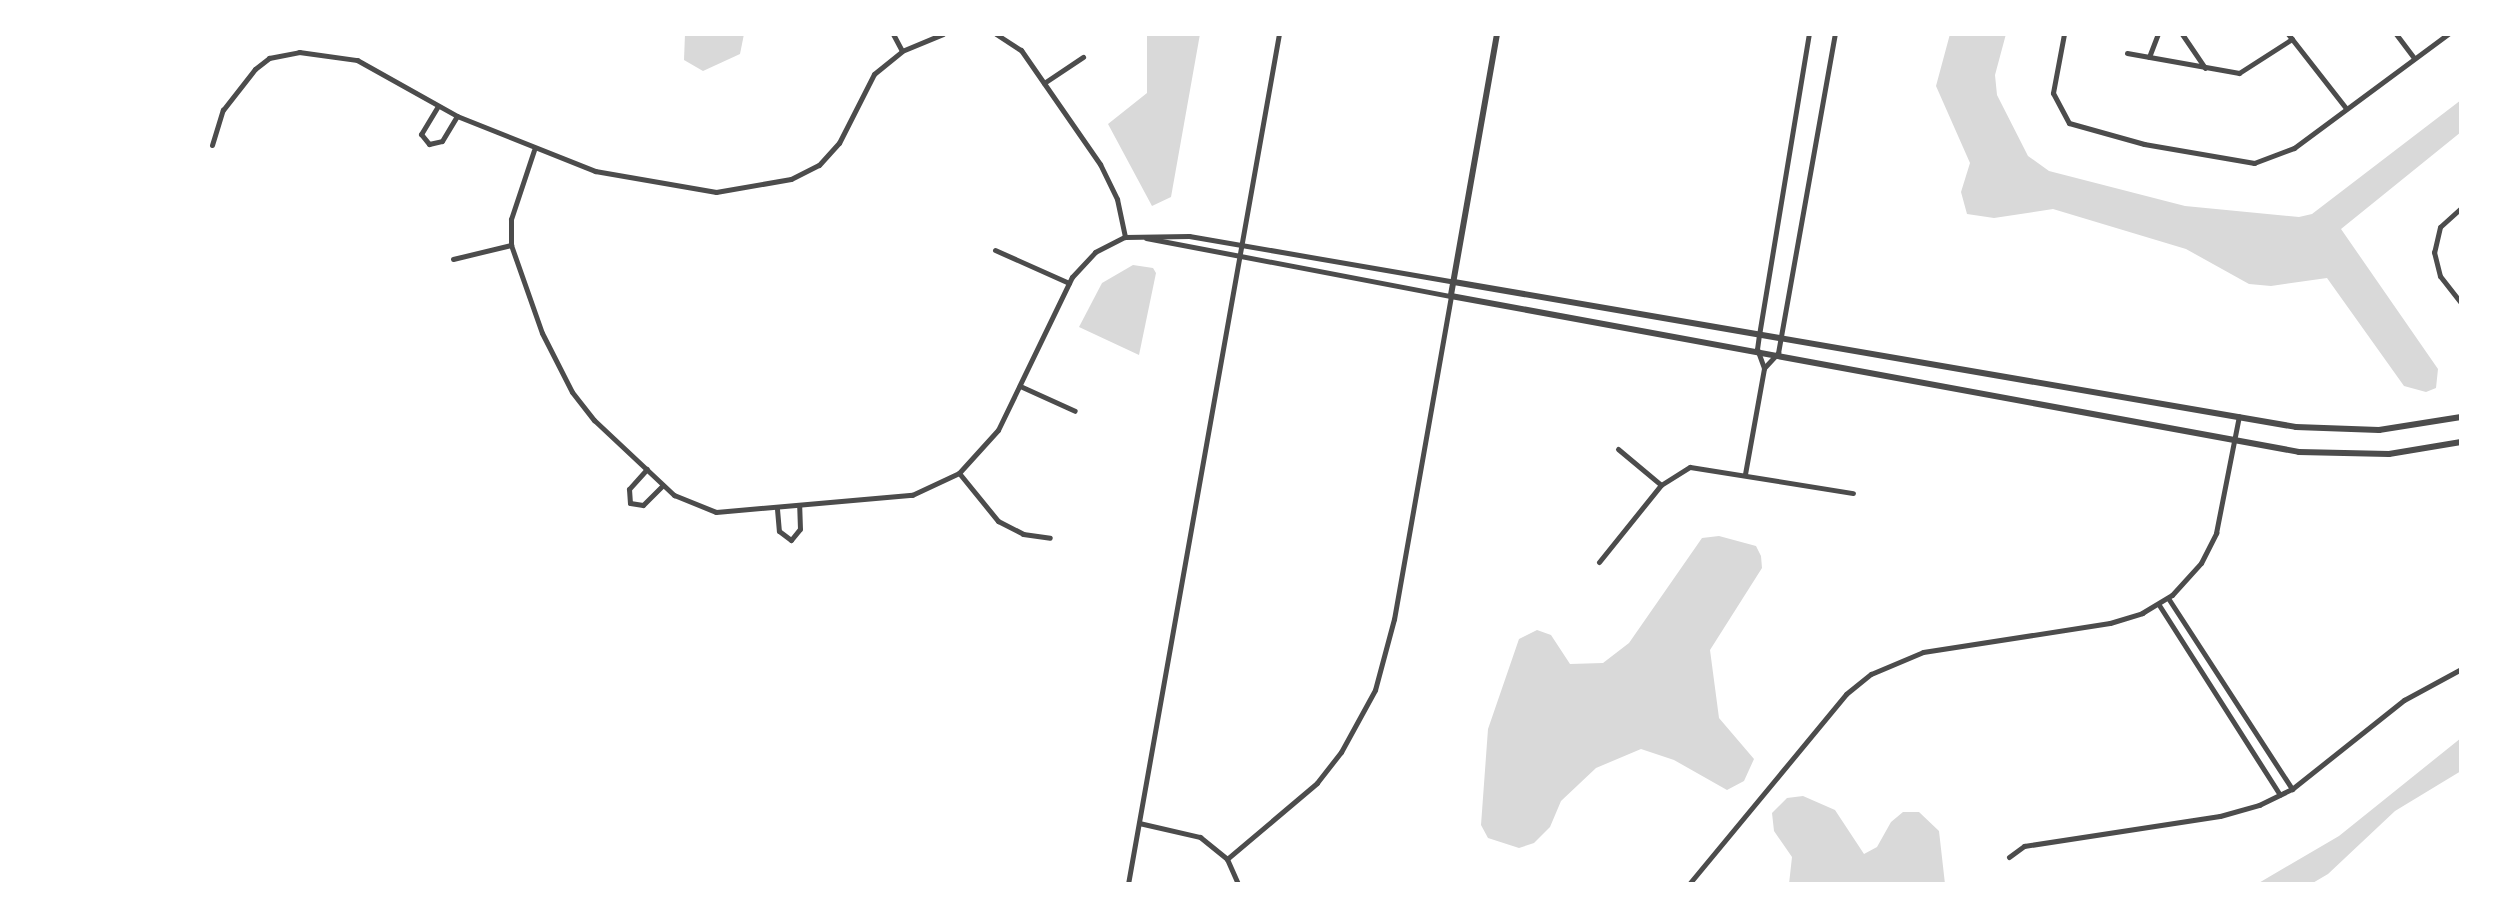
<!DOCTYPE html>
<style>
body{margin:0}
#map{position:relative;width:2495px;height:918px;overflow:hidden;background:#fff;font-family:Commissioner,sans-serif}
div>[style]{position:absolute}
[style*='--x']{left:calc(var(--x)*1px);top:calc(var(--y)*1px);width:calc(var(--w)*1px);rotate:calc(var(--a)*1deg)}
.water>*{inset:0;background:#d9d9d9}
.minor>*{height:5px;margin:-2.5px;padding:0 2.5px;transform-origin:2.5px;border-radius:2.5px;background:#4c4c4c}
.tertiary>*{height:6px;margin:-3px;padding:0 3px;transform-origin:3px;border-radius:3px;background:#4c4c4c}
span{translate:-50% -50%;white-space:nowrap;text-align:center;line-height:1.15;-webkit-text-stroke:7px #fff;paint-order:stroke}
.frame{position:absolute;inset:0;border:36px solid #fff;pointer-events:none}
</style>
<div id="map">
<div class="water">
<i style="clip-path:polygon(685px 34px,744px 34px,740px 54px,703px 71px,684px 60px)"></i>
<i style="clip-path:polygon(1147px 34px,1200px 34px,1171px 197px,1152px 206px,1108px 124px,1147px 93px)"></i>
<i style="clip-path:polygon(1950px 34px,2006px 34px,1995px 75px,1997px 95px,2028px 156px,2049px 171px,2185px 206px,2299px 217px,2312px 214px,2461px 100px,2461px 132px,2341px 229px,2438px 369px,2436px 388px,2426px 392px,2404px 386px,2327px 278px,2271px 286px,2249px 284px,2186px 249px,2053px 209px,1994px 218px,1967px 214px,1961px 192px,1970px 163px,1936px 86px)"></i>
<i style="clip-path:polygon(1133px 265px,1153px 268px,1156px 273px,1139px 355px,1079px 327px,1102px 283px)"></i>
<i style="clip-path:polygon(1719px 536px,1756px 546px,1761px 556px,1762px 568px,1710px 650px,1719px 718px,1754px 759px,1744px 781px,1727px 790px,1674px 760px,1641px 749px,1596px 768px,1561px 801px,1550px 827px,1534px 843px,1519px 848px,1488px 838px,1481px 825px,1488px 729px,1519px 639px,1537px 630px,1551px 635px,1570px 664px,1603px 663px,1629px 643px,1702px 538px)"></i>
<i style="clip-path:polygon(2461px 738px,2461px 771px,2395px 811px,2328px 874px,2311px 884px,2257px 884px,2339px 836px)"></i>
<i style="clip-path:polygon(1803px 796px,1835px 810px,1864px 854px,1877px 847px,1891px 822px,1903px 812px,1919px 812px,1939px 831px,1945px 884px,1789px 884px,1792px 857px,1774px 831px,1772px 813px,1787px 798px)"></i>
</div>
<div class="minor">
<i style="--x:893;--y:34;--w:19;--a:62"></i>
<i style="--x:996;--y:34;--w:30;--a:33"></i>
<i style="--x:1021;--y:50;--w:139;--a:55.3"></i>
<i style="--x:1100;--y:164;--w:39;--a:64"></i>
<i style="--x:1117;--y:199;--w:39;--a:78"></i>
<i style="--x:2064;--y:34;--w:60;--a:100.6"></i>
<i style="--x:2053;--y:93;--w:34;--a:62"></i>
<i style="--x:2069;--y:123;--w:78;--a:15.6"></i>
<i style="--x:2144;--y:144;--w:112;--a:9.8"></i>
<i style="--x:2254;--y:163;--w:43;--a:-20.6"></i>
<i style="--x:2294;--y:148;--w:192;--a:-36.5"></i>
<i style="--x:2182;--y:34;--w:41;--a:55.9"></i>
<i style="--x:2288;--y:34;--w:93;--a:52"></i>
<i style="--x:2396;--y:34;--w:30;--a:53"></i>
<i style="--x:2127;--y:53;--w:114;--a:10.1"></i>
<i style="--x:2239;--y:73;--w:63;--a:-32.7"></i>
<i style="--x:2149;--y:57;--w:25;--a:-69"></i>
<i style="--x:1044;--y:83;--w:47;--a:-33.7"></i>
<i style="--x:438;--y:106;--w:33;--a:121"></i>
<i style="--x:421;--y:134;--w:13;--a:51"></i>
<i style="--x:429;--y:144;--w:13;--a:-13"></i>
<i style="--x:442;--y:141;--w:29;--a:-59"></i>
<i style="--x:212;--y:145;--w:37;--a:-73"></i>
<i style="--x:223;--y:110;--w:52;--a:-52"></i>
<i style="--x:255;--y:69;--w:18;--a:-38"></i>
<i style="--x:269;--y:58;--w:31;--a:-11"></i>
<i style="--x:299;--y:52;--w:59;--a:7.9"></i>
<i style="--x:357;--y:60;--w:115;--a:29.2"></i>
<i style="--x:457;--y:116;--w:149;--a:21.7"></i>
<i style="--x:595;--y:171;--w:123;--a:9.8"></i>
<i style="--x:716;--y:192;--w:76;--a:-9.8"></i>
<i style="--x:791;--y:179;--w:31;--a:-27"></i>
<i style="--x:819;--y:165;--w:30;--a:-48"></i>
<i style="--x:839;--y:143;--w:77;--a:-63.1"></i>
<i style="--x:874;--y:74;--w:36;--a:-39"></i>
<i style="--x:902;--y:51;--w:44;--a:-22.5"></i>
<i style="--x:534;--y:150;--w:73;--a:108.4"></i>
<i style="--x:511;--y:219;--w:26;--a:90"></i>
<i style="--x:511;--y:245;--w:93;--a:70.6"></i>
<i style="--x:542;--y:333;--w:66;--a:63"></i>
<i style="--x:572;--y:392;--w:36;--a:52"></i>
<i style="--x:594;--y:420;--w:110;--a:43.2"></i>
<i style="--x:674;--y:495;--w:45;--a:22"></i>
<i style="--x:716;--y:512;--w:197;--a:-5"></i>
<i style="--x:912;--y:495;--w:52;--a:-25.1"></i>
<i style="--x:959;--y:473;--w:58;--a:-47.8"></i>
<i style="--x:998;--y:430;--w:170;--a:-64.2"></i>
<i style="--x:1072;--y:277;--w:34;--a:-47"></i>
<i style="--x:1095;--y:252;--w:34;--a:-27"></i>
<i style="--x:1125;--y:237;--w:64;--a:-0.9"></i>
<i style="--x:1189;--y:236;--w:269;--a:9.8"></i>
<i style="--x:2461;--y:208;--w:28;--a:138"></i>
<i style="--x:2440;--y:227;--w:26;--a:103"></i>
<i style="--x:2434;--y:252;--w:25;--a:76"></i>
<i style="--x:2440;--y:276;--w:34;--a:52"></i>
<i style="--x:1146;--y:238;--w:310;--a:10.8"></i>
<i style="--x:1451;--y:296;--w:328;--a:100"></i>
<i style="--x:1394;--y:619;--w:73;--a:105"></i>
<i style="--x:1375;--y:690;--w:71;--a:118.7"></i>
<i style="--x:1341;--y:752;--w:39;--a:128"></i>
<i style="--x:1317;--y:783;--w:118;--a:139.8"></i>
<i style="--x:995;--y:250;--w:81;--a:24"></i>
<i style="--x:453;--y:259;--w:60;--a:-13.6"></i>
<i style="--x:1764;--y:368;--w:21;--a:-47"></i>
<i style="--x:1778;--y:353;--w:324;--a:-79.9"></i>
<i style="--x:1020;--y:386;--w:60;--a:24.4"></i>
<i style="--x:1618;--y:449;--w:56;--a:39.9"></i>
<i style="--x:647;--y:469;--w:27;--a:132"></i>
<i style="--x:629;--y:489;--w:14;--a:86"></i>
<i style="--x:630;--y:503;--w:13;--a:9"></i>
<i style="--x:643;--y:505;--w:28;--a:-45"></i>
<i style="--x:959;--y:473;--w:62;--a:50.9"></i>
<i style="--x:998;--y:521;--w:28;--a:27"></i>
<i style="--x:1023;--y:534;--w:27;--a:8"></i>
<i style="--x:1745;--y:474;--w:108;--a:-79.8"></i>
<i style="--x:1764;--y:368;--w:20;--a:-110"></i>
<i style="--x:1757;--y:349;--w:14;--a:-82"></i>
<i style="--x:1759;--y:335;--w:305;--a:-80.6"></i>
<i style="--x:777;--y:509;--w:22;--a:85"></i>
<i style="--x:779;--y:531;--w:15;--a:37"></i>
<i style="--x:791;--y:540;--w:14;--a:-51"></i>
<i style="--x:800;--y:529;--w:23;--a:-92"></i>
<i style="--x:1599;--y:562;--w:99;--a:-51.2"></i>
<i style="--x:1661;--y:485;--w:34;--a:-32"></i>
<i style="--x:1690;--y:467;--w:165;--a:9.1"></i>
<i style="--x:2168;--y:598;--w:228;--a:57"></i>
<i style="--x:2159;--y:605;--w:225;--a:57.5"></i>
<i style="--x:1139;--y:823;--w:63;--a:12.9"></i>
<i style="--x:1200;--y:837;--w:35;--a:39"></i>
<i style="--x:1227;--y:859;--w:27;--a:66"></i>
<i style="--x:2009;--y:857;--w:19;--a:-36"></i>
<i style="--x:2024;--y:846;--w:198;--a:-8.7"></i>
<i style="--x:2220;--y:816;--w:41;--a:-15.8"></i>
<i style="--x:2259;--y:805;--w:37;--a:-26"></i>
<i style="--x:2292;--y:789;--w:143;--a:-38.5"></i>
<i style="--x:2404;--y:700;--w:65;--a:-28.5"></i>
<i style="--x:1128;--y:884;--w:863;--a:-79.93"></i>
<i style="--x:1689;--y:884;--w:246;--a:-50.4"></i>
<i style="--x:1846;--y:694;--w:32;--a:-39"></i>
<i style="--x:1871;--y:674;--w:56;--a:-22.9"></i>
<i style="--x:1923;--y:652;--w:189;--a:-8.8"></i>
<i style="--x:2110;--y:623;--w:34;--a:-17"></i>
<i style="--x:2142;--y:613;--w:35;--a:-31"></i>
<i style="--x:2172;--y:595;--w:43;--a:-47.8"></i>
<i style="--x:2201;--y:563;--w:34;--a:-63"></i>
<i style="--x:2216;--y:533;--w:119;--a:-78.9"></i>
</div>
<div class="tertiary">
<i style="--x:1497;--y:34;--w:266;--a:100"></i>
<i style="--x:1451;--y:296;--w:862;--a:10.42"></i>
<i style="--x:2299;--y:452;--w:90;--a:1.3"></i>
<i style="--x:2389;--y:454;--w:73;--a:-9.5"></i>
<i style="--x:1454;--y:282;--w:854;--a:9.77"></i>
<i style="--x:2296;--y:427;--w:83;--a:2.1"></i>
<i style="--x:2379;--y:430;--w:83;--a:-9"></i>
</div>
<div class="frame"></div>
</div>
